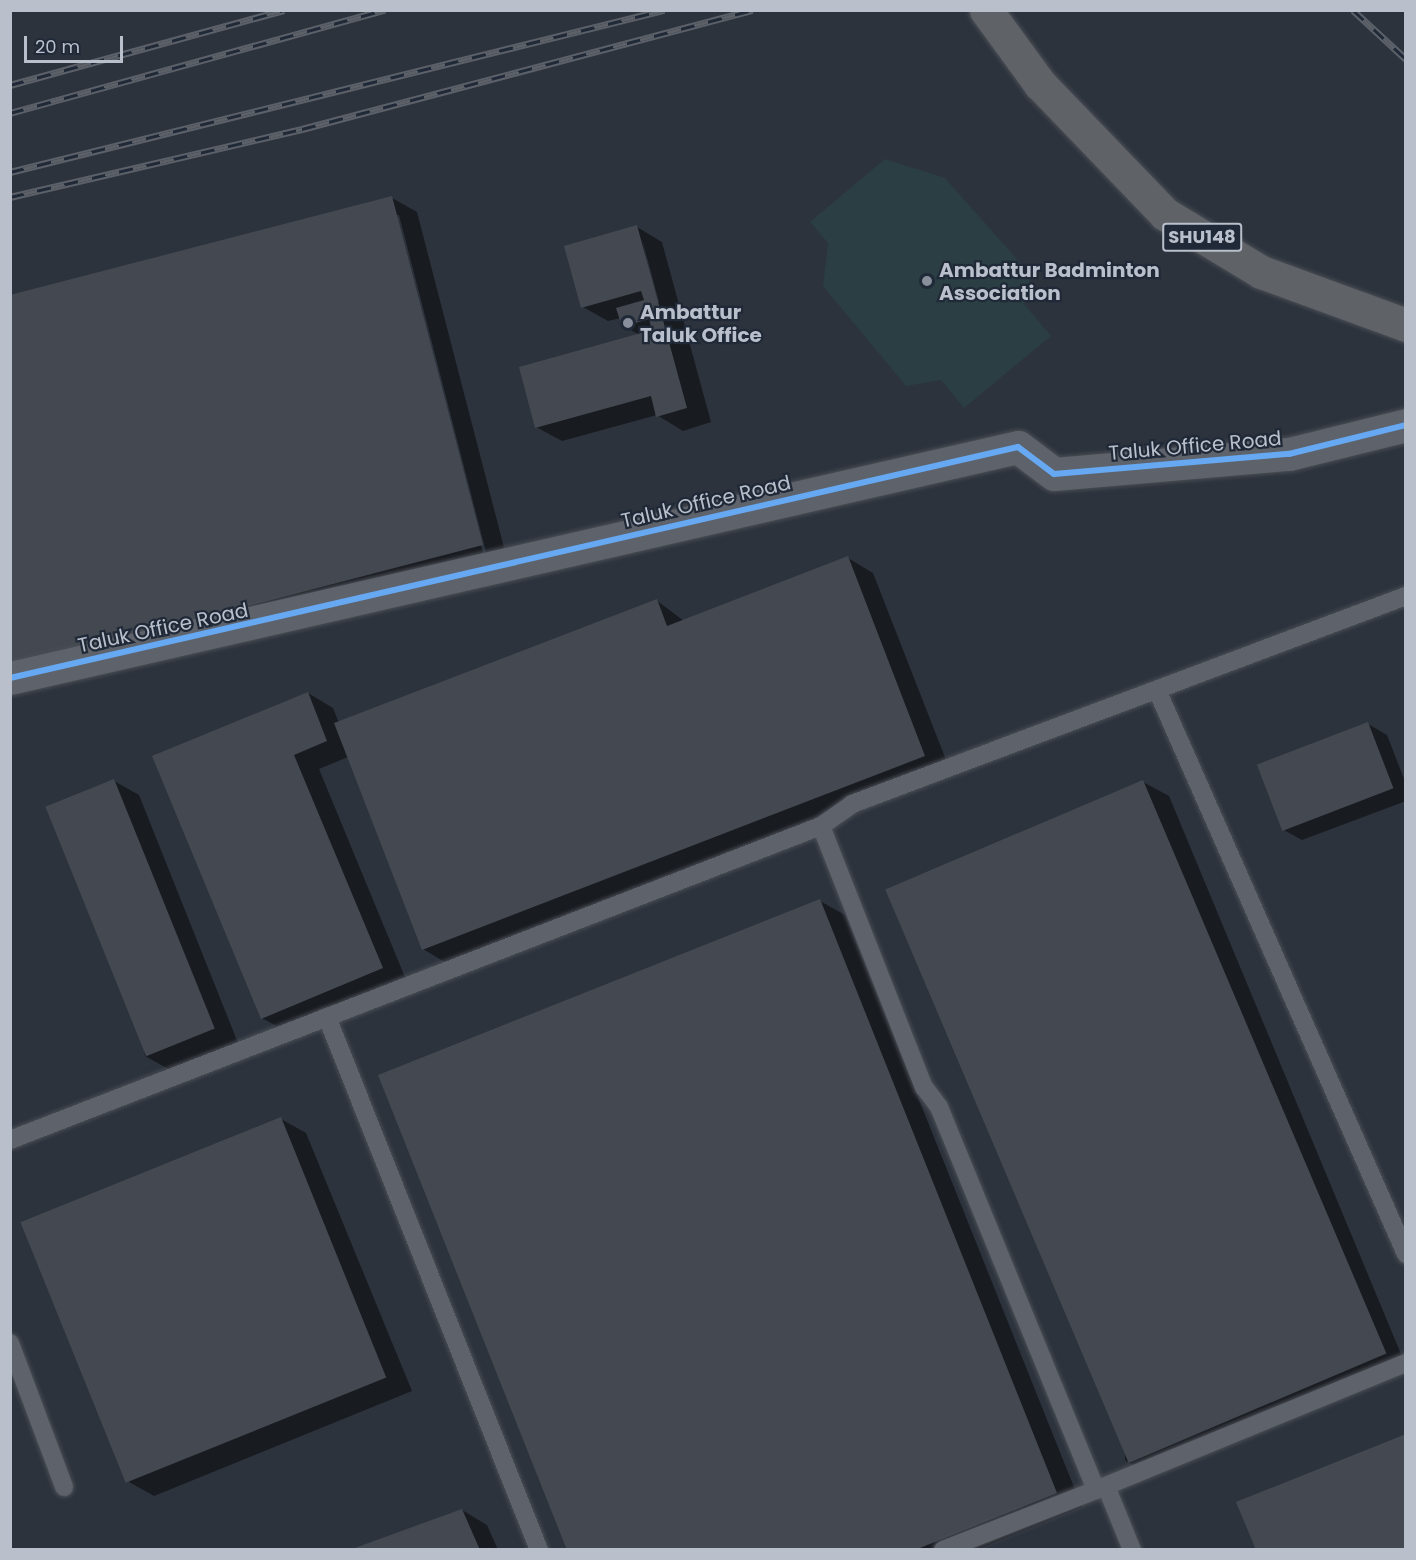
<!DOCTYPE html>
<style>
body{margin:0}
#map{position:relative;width:1416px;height:1560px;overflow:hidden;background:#2d333d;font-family:Poppins,sans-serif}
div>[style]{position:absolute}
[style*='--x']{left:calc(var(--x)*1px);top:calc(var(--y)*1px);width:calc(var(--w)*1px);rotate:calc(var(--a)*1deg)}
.green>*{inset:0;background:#2a3e43}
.shadow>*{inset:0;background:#0007}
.building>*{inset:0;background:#444951;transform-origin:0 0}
.roads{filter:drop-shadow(0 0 2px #4a4e55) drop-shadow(0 0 2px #4a4e55)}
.service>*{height:18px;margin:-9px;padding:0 9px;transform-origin:9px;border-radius:9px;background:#5e626a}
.minor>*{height:33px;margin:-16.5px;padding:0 16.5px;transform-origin:16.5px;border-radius:16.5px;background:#5e626a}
.trunk>*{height:33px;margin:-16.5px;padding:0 16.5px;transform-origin:16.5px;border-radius:16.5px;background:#5f6267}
.rail>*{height:7px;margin-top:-3.5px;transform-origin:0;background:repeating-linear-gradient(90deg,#202938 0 14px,#5c6068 0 28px);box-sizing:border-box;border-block:2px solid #5c6068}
.cycleway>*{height:6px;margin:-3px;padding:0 3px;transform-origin:3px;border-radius:3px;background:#66a8f1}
.dots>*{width:16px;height:16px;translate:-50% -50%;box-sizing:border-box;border:3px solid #202938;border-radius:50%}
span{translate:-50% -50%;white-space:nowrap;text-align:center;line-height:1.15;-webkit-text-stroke:4.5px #202938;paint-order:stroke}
.shield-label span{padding:2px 4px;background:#202938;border:2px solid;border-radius:4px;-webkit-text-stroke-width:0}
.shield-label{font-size:18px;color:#b9c0cc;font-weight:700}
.poi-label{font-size:20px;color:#b9c0cc;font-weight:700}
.left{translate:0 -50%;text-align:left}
.street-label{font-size:20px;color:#b9c0cc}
.frame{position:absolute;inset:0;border:12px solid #b9c0cc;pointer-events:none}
.scale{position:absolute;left:24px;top:36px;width:99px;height:27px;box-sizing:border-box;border:3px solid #b9c0cc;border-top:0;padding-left:8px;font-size:18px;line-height:21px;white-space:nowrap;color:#b9c0cc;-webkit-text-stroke:4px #202938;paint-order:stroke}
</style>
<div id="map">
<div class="green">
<i style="clip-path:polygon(885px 159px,945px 178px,1031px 275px,1024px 304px,1051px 336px,964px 408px,941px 380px,906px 386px,823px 286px,828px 243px,810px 222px)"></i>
</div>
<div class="shadow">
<i style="clip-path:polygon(evenodd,392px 198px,417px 212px,507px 559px,10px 688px,392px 198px,396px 215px,399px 215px,486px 552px,483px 553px,396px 215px)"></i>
<i style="clip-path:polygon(evenodd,637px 227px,662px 242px,711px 422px,683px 431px,657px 415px,562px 441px,536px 427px,640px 335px,623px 326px,621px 318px,608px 321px,583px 307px,637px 227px,642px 239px,659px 302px,656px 302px,642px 239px)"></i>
<i style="clip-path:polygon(848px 558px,873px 573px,950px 770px,448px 964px,423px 949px,348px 757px,319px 769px,407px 982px,287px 1032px,262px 1018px,154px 757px,308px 693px,333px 708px,339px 723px,656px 600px,684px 621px)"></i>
<i style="clip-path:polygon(1368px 724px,1387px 735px,1406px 784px,1406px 801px,1302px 840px,1282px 829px)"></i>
<i style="clip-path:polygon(114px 781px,139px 795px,238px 1043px,170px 1070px,145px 1056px)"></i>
<i style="clip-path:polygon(1143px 782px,1169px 796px,1406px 1366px,1151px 1475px,1125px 1460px)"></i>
<i style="clip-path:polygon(820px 901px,845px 915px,1082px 1507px,976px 1550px,569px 1550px)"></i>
<i style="clip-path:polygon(281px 1119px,306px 1133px,412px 1391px,154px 1496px,129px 1482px)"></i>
<i style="clip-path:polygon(462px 1510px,487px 1525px,498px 1550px,356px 1550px)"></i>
</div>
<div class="building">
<i style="clip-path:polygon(392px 196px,483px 545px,10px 668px,10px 295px)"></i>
<i style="clip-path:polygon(637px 225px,687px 408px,656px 417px,651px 396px,535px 428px,519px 367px,652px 330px,649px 319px,622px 327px,616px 308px,644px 300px,641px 291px,581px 308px,564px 246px)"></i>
<i style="clip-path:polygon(848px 556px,925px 756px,422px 950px,334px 723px,657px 599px,667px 626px)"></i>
<i style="clip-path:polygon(308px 692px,327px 741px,294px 755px,383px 968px,261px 1019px,152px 756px)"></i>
<i style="left:1368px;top:722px;width:71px;height:119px;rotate:69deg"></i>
<i style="left:114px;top:779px;width:269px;height:74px;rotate:68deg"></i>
<i style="left:1143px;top:780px;width:623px;height:280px;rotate:67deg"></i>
<i style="clip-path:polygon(820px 899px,1057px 1493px,915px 1550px,567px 1550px,378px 1075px)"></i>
<i style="left:281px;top:1117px;width:281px;height:281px;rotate:68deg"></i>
<i style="clip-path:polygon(1406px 1434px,1406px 1550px,1256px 1550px,1236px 1502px)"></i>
<i style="clip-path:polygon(462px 1509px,480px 1550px,352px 1550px,352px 1549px)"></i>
</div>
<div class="roads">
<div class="service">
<i style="--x:1157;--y:690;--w:617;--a:66.18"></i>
<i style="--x:821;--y:826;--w:281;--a:68.5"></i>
<i style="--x:924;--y:1087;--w:25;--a:53"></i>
<i style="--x:939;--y:1107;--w:414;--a:67.7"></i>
<i style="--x:1096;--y:1490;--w:335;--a:-22.3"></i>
<i style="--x:327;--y:1017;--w:574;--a:68.31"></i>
<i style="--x:10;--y:1140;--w:870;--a:-21.17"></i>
<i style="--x:821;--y:826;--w:38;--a:-35"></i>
<i style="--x:852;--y:804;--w:592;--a:-20.58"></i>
<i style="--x:10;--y:1343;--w:154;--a:69.4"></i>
<i style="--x:1106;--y:1486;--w:69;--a:67.9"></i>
<i style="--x:943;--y:1550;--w:164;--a:-21.4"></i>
</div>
<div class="minor">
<i style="--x:10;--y:678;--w:1034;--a:-12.91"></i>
<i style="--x:1018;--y:447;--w:45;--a:36.9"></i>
<i style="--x:1054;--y:474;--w:236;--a:-4.9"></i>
<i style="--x:1289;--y:454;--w:121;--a:-13.9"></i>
</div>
<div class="trunk">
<i style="--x:986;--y:10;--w:92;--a:53.9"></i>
<i style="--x:1040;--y:84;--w:180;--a:46.1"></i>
<i style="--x:1165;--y:214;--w:112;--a:31.1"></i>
<i style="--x:1261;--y:272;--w:154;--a:20.1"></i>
</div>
</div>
<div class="rail">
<i style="--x:1353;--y:10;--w:72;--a:42.8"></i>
<i style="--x:10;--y:85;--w:284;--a:-15.3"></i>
<i style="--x:10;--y:113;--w:389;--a:-15.4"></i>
<i style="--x:10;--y:172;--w:674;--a:-13.91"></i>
<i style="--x:10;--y:197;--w:300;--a:-13.1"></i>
<i style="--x:302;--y:129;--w:466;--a:-14.8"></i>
</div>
<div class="cycleway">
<i style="--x:10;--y:678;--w:1034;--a:-12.91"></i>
<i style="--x:1018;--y:447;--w:45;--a:36.9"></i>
<i style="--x:1054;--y:474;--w:236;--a:-4.9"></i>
<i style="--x:1289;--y:454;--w:121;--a:-13.9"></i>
</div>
<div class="dots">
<i style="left:927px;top:281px;background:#888f9a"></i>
<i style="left:628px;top:323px;background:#888f9a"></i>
</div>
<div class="shield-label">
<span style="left:1202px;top:237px">SHU148</span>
</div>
<div class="poi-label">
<span class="left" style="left:939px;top:282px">Ambattur Badminton<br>Association</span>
<span class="left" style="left:640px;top:324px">Ambattur<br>Taluk Office</span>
</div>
<div class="street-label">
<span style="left:1195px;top:446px;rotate:-5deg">Taluk Office Road</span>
<span style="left:706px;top:502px;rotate:-13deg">Taluk Office Road</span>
<span style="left:163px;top:628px;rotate:-12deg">Taluk Office Road</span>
</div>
<div class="frame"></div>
<div class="scale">20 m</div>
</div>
